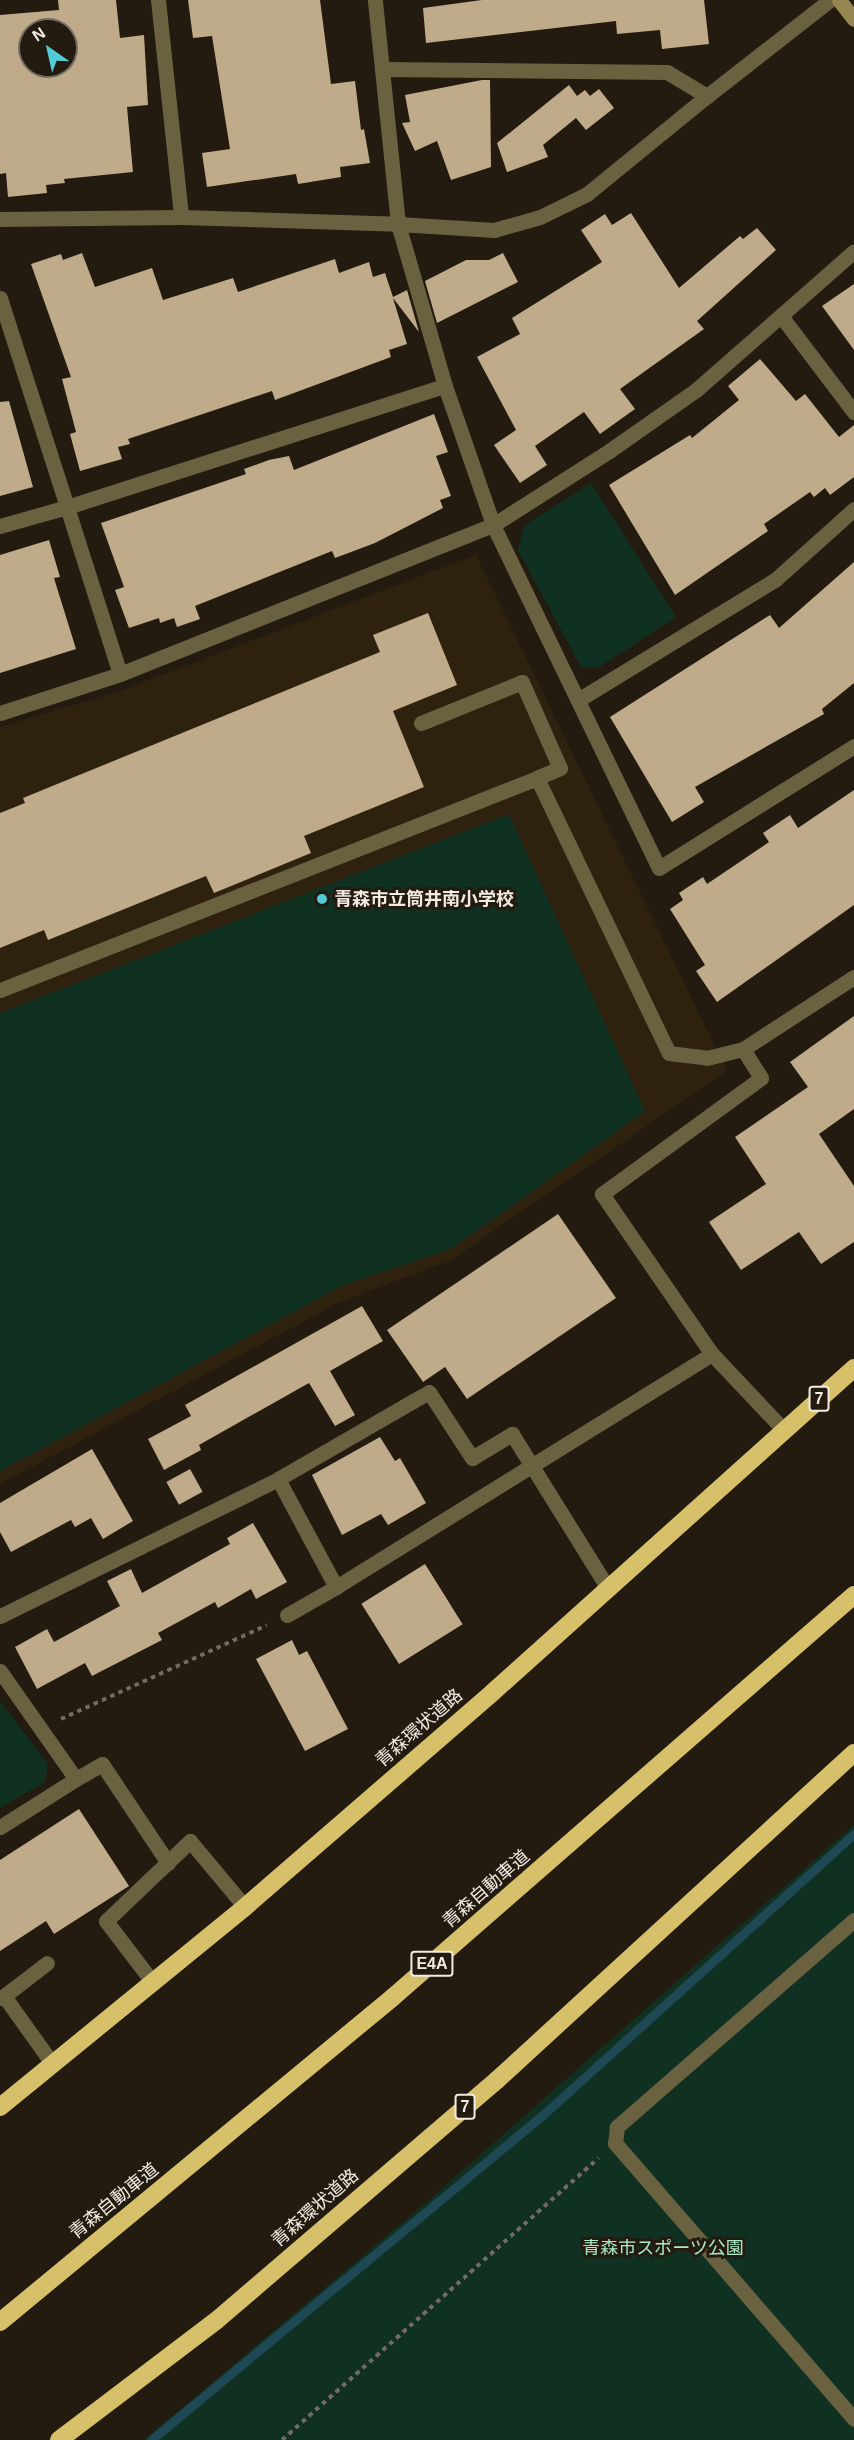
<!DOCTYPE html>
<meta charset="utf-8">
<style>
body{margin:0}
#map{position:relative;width:854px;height:2440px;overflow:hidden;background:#231b0f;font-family:Helvetica,"Noto Sans JP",sans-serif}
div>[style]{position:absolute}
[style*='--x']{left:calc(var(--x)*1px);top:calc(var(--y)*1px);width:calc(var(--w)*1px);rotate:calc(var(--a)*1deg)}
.built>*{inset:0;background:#2e220f}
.green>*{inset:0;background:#103122}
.stream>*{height:9px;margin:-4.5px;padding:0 4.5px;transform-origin:4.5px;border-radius:4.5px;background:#1e4853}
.building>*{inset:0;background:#bfab8a;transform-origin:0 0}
.path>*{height:4px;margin-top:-2px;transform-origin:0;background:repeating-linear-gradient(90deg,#726a60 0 4.5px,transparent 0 9px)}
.lane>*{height:15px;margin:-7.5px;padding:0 7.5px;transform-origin:7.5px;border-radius:7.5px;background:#696140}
.street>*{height:15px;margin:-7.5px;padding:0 7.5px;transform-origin:7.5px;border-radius:7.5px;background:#696140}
.secondary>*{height:15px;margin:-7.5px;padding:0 7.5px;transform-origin:7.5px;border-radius:7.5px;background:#968752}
.highway>*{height:18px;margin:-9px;padding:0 9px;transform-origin:9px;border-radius:9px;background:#d7c06a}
.dots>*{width:16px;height:16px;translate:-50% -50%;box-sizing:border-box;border:3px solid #231b0f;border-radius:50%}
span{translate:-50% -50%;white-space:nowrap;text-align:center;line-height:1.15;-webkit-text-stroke:6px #231b0f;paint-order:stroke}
.shield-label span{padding:2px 4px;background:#231b0f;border:2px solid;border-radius:4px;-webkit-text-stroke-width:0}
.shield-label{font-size:16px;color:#f1ebe3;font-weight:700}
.poi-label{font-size:18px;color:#f1ebe3;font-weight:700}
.left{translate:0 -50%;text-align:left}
.street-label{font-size:18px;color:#f1ebe3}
.park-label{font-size:18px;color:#aaeac9}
.north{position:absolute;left:18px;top:18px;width:60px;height:60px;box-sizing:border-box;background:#231b0f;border:2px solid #756e64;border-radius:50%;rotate:326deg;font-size:16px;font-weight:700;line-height:24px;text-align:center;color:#f1ebe3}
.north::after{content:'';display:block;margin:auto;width:21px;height:27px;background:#52cbd7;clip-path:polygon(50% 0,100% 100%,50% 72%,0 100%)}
</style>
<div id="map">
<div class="built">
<i style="clip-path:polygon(476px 555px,727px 1071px,451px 1260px,338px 1303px,0 1484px,0 727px,120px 691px)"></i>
</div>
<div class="green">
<i style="clip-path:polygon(591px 483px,676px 617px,598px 668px,581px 667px,518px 550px,524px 526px)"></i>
<i style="clip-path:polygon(509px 814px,645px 1111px,451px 1249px,343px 1285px,0 1471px,0 1013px)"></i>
<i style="clip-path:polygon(0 1701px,48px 1764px,45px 1782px,0 1808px)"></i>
<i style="clip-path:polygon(854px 1825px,854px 2440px,144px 2440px,429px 2200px)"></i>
</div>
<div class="stream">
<i style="--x:151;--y:2440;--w:512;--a:-39.69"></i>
<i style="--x:545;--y:2113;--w:416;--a:-42.1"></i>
</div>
<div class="building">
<i style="clip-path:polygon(evenodd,58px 0,116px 0,120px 38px,144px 35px,148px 105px,127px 107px,133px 172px,64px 179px,65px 183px,46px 185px,47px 193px,8px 197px,6px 173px,0 174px,0 15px,59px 10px,58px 0,30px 30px,66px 30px,66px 66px,30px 66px,30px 30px)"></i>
<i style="clip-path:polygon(188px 0,320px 0,331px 84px,355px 81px,361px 130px,364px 129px,370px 163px,340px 167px,341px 177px,298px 184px,296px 174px,207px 187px,202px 153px,230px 149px,212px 36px,193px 38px)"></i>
<i style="clip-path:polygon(482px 0,704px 0,709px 44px,662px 49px,660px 30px,617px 34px,616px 21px,426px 43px,423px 8px)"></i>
<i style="clip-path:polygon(482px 80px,490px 80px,491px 167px,451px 180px,437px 141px,415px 151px,402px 123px,410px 122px,405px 95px)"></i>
<i style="clip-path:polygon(569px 85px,577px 96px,585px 90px,590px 96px,599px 89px,614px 108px,586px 130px,576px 118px,543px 145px,548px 157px,507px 172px,497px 143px)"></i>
<i style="clip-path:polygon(631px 213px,679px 288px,740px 236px,743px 239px,757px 228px,776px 250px,697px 321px,704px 329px,620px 389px,635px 409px,600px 434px,584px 412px,535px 446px,547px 465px,520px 483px,494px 445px,516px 430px,477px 357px,520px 334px,512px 318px,602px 262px,581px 230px,605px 214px,612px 225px)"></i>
<i style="clip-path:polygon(82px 253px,95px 287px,152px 268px,163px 300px,233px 278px,238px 292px,335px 259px,339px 273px,369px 262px,373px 277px,385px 273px,393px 297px,407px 290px,419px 332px,393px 298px,407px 344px,389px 350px,391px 357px,275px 400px,272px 391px,128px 439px,130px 444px,118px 447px,122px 459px,80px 471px,70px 434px,76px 432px,62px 379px,71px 377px,31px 264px,61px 254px,63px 260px)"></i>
<i style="clip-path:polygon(503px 253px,518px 282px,437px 323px,425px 281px,466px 260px,489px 260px)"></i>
<i style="clip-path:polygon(854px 284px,854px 350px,822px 306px)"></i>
<i style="clip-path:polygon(760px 359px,796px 401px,805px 394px,839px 437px,854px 425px,854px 477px,830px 495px,825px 488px,814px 497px,810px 492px,764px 524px,768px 531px,675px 595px,609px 485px,690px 435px,692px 438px,739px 400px,728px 386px)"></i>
<i style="clip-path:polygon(9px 401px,33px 487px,0 496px,0 402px)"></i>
<i style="clip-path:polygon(434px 414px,448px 452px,436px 456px,451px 496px,440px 500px,443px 508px,375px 543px,335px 558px,332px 551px,195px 606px,200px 619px,177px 627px,174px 618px,160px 623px,159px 618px,129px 628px,115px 590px,124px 587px,101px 523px,246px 474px,244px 469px,269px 460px,289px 456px,294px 470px)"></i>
<i style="clip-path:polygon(49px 540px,60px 577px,54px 578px,76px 649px,0 673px,0 555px)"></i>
<i style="clip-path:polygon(854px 562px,854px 683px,822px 709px,824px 714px,695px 787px,704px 802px,672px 822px,610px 717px,770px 615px,779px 628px)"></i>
<i style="clip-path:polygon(428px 613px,457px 685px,393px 711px,424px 787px,304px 836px,311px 853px,214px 893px,206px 876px,48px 940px,44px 930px,0 948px,0 813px,25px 803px,23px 798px,380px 652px,373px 635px)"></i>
<i style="clip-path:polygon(854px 790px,854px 905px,717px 1002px,696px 971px,705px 965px,670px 909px,683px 900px,679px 893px,703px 877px,707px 884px,769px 842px,763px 833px,790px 815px,798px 828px)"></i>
<i style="clip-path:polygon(854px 1016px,854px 1109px,819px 1134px,854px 1186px,854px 1242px,821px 1264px,799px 1232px,741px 1270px,709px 1222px,766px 1184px,735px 1137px,808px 1087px,790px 1062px)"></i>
<i style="clip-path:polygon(558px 1214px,616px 1298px,467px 1399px,445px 1367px,423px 1382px,387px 1330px)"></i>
<i style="clip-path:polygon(362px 1306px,383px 1341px,330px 1371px,355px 1415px,335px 1426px,309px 1383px,199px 1445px,201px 1450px,164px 1470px,148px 1439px,191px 1416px,185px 1405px)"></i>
<i style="clip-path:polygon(380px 1437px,395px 1461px,400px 1458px,426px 1503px,388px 1525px,381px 1514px,342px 1535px,312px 1475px)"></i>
<i style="clip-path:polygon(92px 1449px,133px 1521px,103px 1539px,91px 1518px,75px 1527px,71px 1520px,11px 1552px,0 1532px,0 1503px)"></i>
<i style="left:190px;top:1469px;width:26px;height:27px;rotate:61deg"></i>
<i style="clip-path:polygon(253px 1523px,287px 1582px,256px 1599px,251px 1589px,218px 1608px,215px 1602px,158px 1633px,162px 1640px,92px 1676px,85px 1663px,37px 1689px,15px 1647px,47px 1629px,54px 1642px,120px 1606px,107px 1581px,131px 1569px,142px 1593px,230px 1544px,227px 1538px)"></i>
<i style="left:425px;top:1564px;width:71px;height:75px;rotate:58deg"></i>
<i style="clip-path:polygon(292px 1640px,299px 1655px,307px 1651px,348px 1729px,305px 1751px,256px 1659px)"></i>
<i style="clip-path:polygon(79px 1809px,129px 1886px,54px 1934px,46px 1921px,0 1951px,0 1860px)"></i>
</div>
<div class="path">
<i style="--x:61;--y:1719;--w:226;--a:-24.5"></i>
<i style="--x:282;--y:2440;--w:424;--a:-41.7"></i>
</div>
<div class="lane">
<i style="--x:421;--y:723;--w:109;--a:-22.1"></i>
<i style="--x:522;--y:682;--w:94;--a:66.2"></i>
<i style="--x:560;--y:768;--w:25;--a:157"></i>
<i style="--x:0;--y:990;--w:577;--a:-21.54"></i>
<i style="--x:537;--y:778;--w:305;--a:64.4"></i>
<i style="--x:669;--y:1053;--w:38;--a:7"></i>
<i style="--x:707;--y:1058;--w:37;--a:-14"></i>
<i style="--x:743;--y:1049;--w:34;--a:58"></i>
<i style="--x:761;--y:1078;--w:197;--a:143.9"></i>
<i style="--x:602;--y:1194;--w:194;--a:55.5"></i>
<i style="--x:413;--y:1401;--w:18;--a:-29"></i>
<i style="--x:429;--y:1392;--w:79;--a:56.9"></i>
<i style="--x:472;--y:1458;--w:47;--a:-31"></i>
<i style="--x:512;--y:1434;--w:181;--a:58.1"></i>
<i style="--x:287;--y:1615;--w:56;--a:-29.7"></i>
<i style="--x:76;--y:1779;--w:30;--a:-30"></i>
<i style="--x:102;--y:1764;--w:119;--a:56.3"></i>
<i style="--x:151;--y:1980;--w:74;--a:-127.3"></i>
<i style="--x:106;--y:1921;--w:116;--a:-43.6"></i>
<i style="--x:190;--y:1841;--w:86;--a:50.2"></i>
<i style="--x:4;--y:1996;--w:54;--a:-37.5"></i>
<i style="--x:0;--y:1998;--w:4;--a:-27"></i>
<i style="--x:4;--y:1996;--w:81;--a:54.5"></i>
</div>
<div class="street">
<i style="--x:158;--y:0;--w:218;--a:83.9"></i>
<i style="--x:382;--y:69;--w:285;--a:0.6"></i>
<i style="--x:667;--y:72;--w:47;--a:31"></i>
<i style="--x:707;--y:96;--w:156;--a:-38"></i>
<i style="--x:707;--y:96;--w:155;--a:140.8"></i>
<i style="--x:587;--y:194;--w:52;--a:153.9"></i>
<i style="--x:540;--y:217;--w:48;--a:164.2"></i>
<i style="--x:494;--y:230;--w:96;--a:-176.4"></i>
<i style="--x:398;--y:224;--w:169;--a:73.8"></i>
<i style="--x:445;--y:386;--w:147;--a:70.9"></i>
<i style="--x:493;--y:525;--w:381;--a:64.2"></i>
<i style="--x:659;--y:868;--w:230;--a:-32"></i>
<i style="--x:0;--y:219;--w:181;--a:-0.6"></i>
<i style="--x:181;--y:217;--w:217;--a:1.8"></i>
<i style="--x:398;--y:224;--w:225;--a:-95.9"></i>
<i style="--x:0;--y:298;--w:219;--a:72.2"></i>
<i style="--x:67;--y:507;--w:70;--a:164.2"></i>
<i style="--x:781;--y:316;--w:121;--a:52.8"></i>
<i style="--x:120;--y:674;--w:175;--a:-107.6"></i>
<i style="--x:67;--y:507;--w:397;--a:-17.8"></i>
<i style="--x:578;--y:700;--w:232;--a:-31.4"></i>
<i style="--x:776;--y:579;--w:105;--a:-41.9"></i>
<i style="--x:0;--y:713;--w:126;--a:-18"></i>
<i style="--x:120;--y:674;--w:402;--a:-21.8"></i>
<i style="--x:493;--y:525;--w:138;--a:-32.5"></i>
<i style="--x:609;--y:451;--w:106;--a:-35"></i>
<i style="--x:696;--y:390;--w:210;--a:-41.3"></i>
<i style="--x:743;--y:1049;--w:132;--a:-33"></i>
<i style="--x:278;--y:1479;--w:123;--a:61.8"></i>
<i style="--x:336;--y:1587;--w:442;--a:-31.8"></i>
<i style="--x:712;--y:1354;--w:103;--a:46.6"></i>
<i style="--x:0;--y:1616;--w:310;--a:-26.2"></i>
<i style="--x:278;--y:1479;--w:156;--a:-30"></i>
<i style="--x:0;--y:1671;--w:132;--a:54.9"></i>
<i style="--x:76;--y:1779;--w:90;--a:147.7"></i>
<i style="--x:854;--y:1920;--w:315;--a:138.9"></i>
<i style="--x:617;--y:2127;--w:16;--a:97"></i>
<i style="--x:615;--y:2143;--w:365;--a:49.1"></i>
</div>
<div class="secondary">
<i style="--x:839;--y:0;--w:24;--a:52"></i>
</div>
<div class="highway">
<i style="--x:0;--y:2107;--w:316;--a:-39.2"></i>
<i style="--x:245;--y:1907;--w:328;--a:-40.9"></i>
<i style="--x:493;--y:1692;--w:485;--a:-41.9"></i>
<i style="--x:0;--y:2322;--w:509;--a:-39.57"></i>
<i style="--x:392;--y:1998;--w:613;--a:-41.1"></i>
<i style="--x:59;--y:2440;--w:198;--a:-37.2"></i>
<i style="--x:217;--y:2320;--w:369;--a:-40.6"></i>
<i style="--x:497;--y:2080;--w:484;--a:-42.5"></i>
</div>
<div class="dots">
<i style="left:322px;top:899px;background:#52cbd7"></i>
</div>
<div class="shield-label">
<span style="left:819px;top:1399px">7</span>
<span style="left:432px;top:1964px">E4A</span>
<span style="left:465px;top:2107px">7</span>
</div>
<div class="poi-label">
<span class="left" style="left:334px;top:899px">青森市立筒井南小学校</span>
</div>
<div class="street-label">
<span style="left:419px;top:1728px;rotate:-41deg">青森環状道路</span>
<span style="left:486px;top:1889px;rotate:-41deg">青森自動車道</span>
<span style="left:114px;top:2201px;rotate:-39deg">青森自動車道</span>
<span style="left:315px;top:2208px;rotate:-41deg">青森環状道路</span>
</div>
<div class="park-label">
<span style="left:663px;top:2248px">青森市スポーツ公園</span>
</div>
<div class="north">N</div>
</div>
